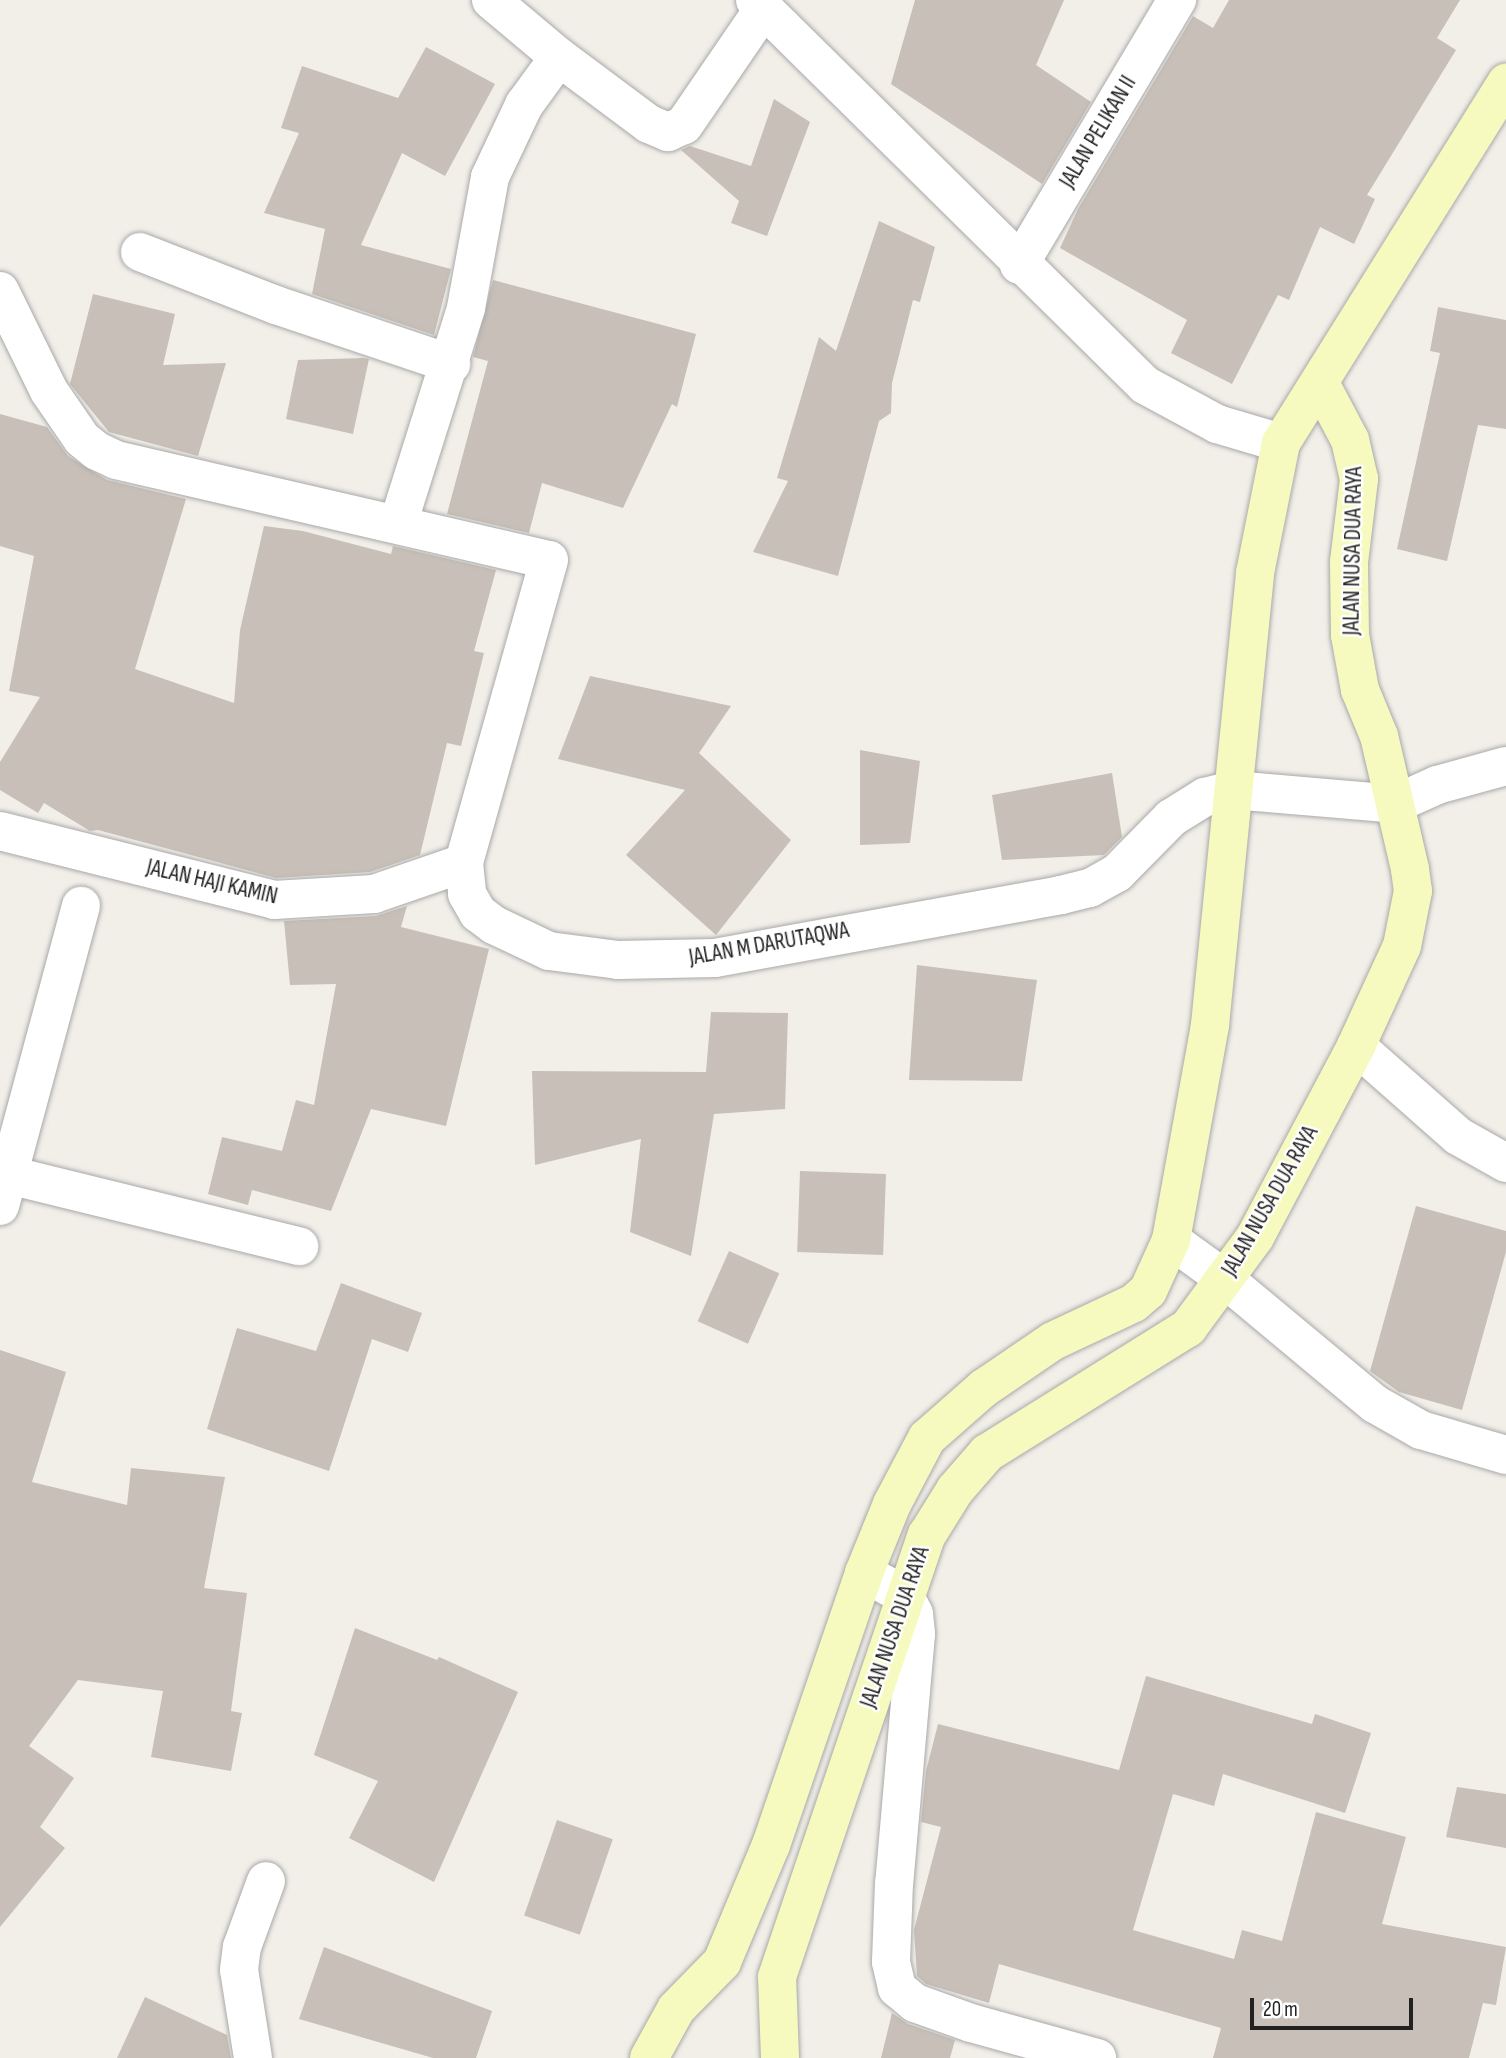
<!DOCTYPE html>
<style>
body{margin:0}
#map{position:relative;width:1506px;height:2058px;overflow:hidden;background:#f2efe9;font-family:"Sofia Sans Condensed",sans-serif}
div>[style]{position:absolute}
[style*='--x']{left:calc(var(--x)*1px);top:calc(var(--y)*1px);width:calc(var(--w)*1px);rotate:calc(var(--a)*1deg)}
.building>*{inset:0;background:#c7bfb8;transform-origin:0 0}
.roads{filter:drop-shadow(0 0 2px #a9a9a9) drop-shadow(0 0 2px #a9a9a9)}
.street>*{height:38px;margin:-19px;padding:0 19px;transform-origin:19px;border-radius:19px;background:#fff}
.secondary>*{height:38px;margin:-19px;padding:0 19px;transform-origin:19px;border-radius:19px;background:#f7fabf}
span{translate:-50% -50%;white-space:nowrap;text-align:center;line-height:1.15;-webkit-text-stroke:5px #fff;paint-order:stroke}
.street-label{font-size:23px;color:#222}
.scale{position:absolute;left:1250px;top:1998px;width:163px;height:32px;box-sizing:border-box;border:4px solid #222;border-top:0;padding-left:9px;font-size:21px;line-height:24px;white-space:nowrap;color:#222;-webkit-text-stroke:5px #fff;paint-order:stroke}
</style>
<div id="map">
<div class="building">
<i style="clip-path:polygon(915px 0,1064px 0,1036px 65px,1091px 102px,1042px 184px,891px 84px)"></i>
<i style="clip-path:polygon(1229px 0,1460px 0,1437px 38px,1456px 50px,1367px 195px,1375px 199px,1354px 244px,1320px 227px,1289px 300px,1278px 295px,1232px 384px,1171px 353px,1187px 320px,1060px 248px,1078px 209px,1193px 16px,1213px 28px)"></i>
<i style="clip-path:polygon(426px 47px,495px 84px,445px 176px,402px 153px,361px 245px,451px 269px,434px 335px,312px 294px,325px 229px,264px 213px,299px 133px,281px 128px,302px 66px,398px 98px)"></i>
<i style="clip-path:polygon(774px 99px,810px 122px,767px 236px,731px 223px,739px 201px,681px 150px,690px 146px,751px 166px)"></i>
<i style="clip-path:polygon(879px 221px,935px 247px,920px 302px,913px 300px,892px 383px,891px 413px,879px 421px,838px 576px,753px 552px,788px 481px,777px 478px,819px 337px,836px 351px)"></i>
<i style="clip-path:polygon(493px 280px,696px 334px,677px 407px,672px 404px,623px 508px,542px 483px,529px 533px,447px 514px,488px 361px,473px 357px)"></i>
<i style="clip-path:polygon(93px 294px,175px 314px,163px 365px,226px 363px,198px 456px,109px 432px,70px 384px)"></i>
<i style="clip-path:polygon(1438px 307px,1506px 320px,1506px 429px,1478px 425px,1447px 561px,1397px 549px,1440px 353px,1430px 351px)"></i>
<i style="clip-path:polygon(363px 358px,369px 359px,353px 434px,286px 419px,298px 360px)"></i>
<i style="clip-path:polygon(0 414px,47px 427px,68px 456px,107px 480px,186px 499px,135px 669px,234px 703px,240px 630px,264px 526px,303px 531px,391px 554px,393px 546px,496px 570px,474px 651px,484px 653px,461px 746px,447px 743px,420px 855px,370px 872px,276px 878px,98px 830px,90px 831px,44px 803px,38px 813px,0 790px,0 762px,40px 697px,9px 691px,34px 556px,0 546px)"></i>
<i style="clip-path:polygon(590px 676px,731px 706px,699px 753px,791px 840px,716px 935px,626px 855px,685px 790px,558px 759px)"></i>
<i style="clip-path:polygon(860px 750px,920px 761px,910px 843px,860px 845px)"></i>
<i style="clip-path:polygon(1112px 773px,1122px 837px,1104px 855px,1002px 860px,992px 795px)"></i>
<i style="clip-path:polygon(407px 906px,401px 927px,489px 949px,446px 1126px,371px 1109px,331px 1211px,252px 1190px,248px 1205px,208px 1194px,222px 1137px,282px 1151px,296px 1100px,314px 1105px,336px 984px,290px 985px,284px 921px,376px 916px)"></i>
<i style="clip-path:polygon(917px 965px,1037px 980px,1022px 1081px,909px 1080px)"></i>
<i style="clip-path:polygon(711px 1012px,788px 1013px,785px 1109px,714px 1114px,691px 1256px,630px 1232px,641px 1139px,535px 1165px,532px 1071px,706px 1072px)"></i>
<i style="left:800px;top:1171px;width:86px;height:81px;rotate:2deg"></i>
<i style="clip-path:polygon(1416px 1206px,1506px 1231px,1506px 1252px,1462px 1410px,1399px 1392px,1370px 1371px)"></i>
<i style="left:729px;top:1251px;width:55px;height:77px;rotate:24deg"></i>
<i style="clip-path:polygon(341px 1283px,422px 1313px,408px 1352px,372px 1339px,329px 1471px,207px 1429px,237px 1328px,316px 1351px)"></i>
<i style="clip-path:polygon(0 1350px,66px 1372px,32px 1482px,127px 1505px,131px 1468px,225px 1477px,204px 1588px,247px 1593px,231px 1711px,242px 1713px,231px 1771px,151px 1757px,163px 1691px,78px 1680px,29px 1746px,74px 1778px,40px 1827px,65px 1848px,0 1927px)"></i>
<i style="clip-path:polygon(355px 1628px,437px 1660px,439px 1657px,518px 1692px,434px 1882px,349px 1838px,378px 1781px,314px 1755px)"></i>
<i style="clip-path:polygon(1146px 1676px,1312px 1724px,1315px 1714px,1371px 1733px,1345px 1813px,1223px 1774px,1214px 1806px,1173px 1794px,1133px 1930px,1234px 1959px,1242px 1930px,1282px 1941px,1316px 1812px,1406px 1837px,1382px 1924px,1506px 1947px,1496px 2005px,1483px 2003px,1469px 2058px,1213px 2058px,1221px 2028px,999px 1964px,989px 2003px,926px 1984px,917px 1976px,914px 1930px,941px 1827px,921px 1822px,926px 1771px,938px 1724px,1119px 1770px)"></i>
<i style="clip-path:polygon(1457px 1787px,1506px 1794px,1506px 1848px,1446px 1837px)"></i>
<i style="left:557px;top:1820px;width:59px;height:101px;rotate:19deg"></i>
<i style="clip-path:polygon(324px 1947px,492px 2011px,476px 2058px,433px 2058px,299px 2019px)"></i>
<i style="clip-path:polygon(145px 1997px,227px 2035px,231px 2058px,117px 2058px)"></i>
<i style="clip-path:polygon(892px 2013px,908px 2024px,955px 2040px,950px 2058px,881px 2058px)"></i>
</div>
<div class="roads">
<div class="street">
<i style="--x:491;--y:0;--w:89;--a:40"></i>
<i style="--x:559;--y:57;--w:112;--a:36.7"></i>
<i style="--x:649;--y:124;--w:21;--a:23"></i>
<i style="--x:668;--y:132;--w:17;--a:-24"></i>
<i style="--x:684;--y:125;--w:142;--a:-55.6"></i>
<i style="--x:755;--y:0;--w:548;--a:44.63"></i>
<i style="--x:1145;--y:385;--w:82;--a:28.4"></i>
<i style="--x:1217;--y:424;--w:67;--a:16.5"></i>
<i style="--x:140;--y:252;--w:146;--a:21.3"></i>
<i style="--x:276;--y:305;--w:185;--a:18.6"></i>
<i style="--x:1019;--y:265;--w:309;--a:-59.2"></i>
<i style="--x:0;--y:291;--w:111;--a:63.9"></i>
<i style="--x:49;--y:391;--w:58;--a:55.5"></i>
<i style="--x:82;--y:439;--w:19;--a:39"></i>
<i style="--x:97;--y:451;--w:21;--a:25"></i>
<i style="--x:116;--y:460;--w:444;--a:13"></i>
<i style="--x:549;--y:560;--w:315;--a:105.7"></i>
<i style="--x:464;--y:863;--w:31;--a:84"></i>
<i style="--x:467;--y:894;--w:22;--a:60"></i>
<i style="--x:478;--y:913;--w:20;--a:37"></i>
<i style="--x:494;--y:925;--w:61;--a:25.3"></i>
<i style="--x:549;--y:951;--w:70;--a:7.4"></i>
<i style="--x:618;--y:960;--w:97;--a:-1.2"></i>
<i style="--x:715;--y:958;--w:352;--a:-10.3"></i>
<i style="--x:1061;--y:895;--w:30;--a:-14"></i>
<i style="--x:1090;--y:888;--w:31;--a:-29"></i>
<i style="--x:1117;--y:873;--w:77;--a:-45.5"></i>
<i style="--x:1171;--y:818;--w:40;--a:-32"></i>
<i style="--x:1205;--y:797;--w:29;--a:-14"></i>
<i style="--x:1233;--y:790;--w:163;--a:4.9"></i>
<i style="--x:1395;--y:804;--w:46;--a:-24.3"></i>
<i style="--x:1437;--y:785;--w:72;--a:-15.4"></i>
<i style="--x:398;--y:524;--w:226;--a:-72.5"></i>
<i style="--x:466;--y:308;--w:133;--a:-79.6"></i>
<i style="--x:490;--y:177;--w:80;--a:-64.7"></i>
<i style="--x:524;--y:105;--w:59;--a:-53.9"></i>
<i style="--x:0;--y:831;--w:283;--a:14.1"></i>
<i style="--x:274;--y:900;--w:100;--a:-3.4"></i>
<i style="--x:374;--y:894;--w:95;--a:-19"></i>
<i style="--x:1356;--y:1046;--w:136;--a:41.4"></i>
<i style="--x:1458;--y:1136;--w:55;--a:29.4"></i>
<i style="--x:9;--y:1175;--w:299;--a:13.8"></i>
<i style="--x:0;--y:1206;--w:311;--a:-74.9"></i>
<i style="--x:1171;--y:1240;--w:68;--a:36"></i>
<i style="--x:1226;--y:1280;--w:194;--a:39.8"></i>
<i style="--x:1375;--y:1404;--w:53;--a:29.5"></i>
<i style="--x:1421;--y:1430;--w:89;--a:16.4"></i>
<i style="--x:864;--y:1573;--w:46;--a:28.8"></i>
<i style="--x:904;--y:1595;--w:21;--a:62"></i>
<i style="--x:914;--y:1614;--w:20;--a:84"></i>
<i style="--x:916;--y:1634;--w:250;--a:95"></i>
<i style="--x:894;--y:1883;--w:79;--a:92.2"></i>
<i style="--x:891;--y:1962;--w:27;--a:77"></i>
<i style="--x:897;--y:1988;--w:23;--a:40"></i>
<i style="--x:915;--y:2003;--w:59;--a:19.7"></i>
<i style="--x:971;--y:2023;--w:131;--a:15.5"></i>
<i style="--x:253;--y:2058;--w:89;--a:-99"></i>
<i style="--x:239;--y:1970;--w:23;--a:-83"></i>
<i style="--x:242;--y:1947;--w:70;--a:-70"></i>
</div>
<div class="secondary">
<i style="--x:649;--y:2058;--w:56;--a:-61.1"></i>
<i style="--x:676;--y:2009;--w:66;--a:-45.6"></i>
<i style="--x:722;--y:1962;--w:127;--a:-67.3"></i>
<i style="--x:771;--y:1845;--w:287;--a:-71.1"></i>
<i style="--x:864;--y:1573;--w:74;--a:-67.9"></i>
<i style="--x:892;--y:1504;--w:75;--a:-62.1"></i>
<i style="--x:927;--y:1438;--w:76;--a:-41.3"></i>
<i style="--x:984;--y:1388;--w:83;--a:-34.3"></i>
<i style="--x:1053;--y:1341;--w:89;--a:-25.1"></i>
<i style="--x:1134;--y:1303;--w:18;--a:-41"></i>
<i style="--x:1148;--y:1291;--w:56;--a:-65.7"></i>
<i style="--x:1171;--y:1240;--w:219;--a:-79.7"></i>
<i style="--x:1210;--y:1025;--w:454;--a:-84.3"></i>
<i style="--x:1255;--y:573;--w:133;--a:-78.7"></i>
<i style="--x:1281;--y:443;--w:425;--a:-58"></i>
<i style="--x:780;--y:2058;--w:81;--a:-92.1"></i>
<i style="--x:777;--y:1977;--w:467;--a:-71.3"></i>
<i style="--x:927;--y:1535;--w:53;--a:-58.1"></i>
<i style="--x:955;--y:1490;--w:49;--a:-49.1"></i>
<i style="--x:987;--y:1453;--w:237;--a:-31.9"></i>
<i style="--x:1188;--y:1328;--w:113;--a:-53.6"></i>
<i style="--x:1255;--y:1237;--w:216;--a:-62.1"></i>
<i style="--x:1356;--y:1046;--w:110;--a:-65.3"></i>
<i style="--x:1402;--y:946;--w:56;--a:-78.7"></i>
<i style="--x:1413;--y:891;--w:22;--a:-98"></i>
<i style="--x:1410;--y:869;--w:137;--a:-103.1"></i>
<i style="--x:1379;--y:736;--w:50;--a:-112.4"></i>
<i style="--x:1360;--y:690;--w:56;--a:-100.3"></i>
<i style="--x:1350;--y:635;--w:73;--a:-90.8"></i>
<i style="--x:1349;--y:562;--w:84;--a:-83.1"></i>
<i style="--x:1359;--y:479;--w:40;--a:-103"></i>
<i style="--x:1350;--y:440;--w:64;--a:-117.8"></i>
</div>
</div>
<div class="street-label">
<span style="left:1098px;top:132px;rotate:-59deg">JALAN PELIKAN II</span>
<span style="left:1353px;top:551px;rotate:-89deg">JALAN NUSA DUA RAYA</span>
<span style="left:212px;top:882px;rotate:13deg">JALAN HAJI KAMIN</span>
<span style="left:769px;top:944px;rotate:-10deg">JALAN M DARUTAQWA</span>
<span style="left:1270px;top:1201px;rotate:-60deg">JALAN NUSA DUA RAYA</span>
<span style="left:895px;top:1627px;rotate:-71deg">JALAN NUSA DUA RAYA</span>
</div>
<div class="scale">20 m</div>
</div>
